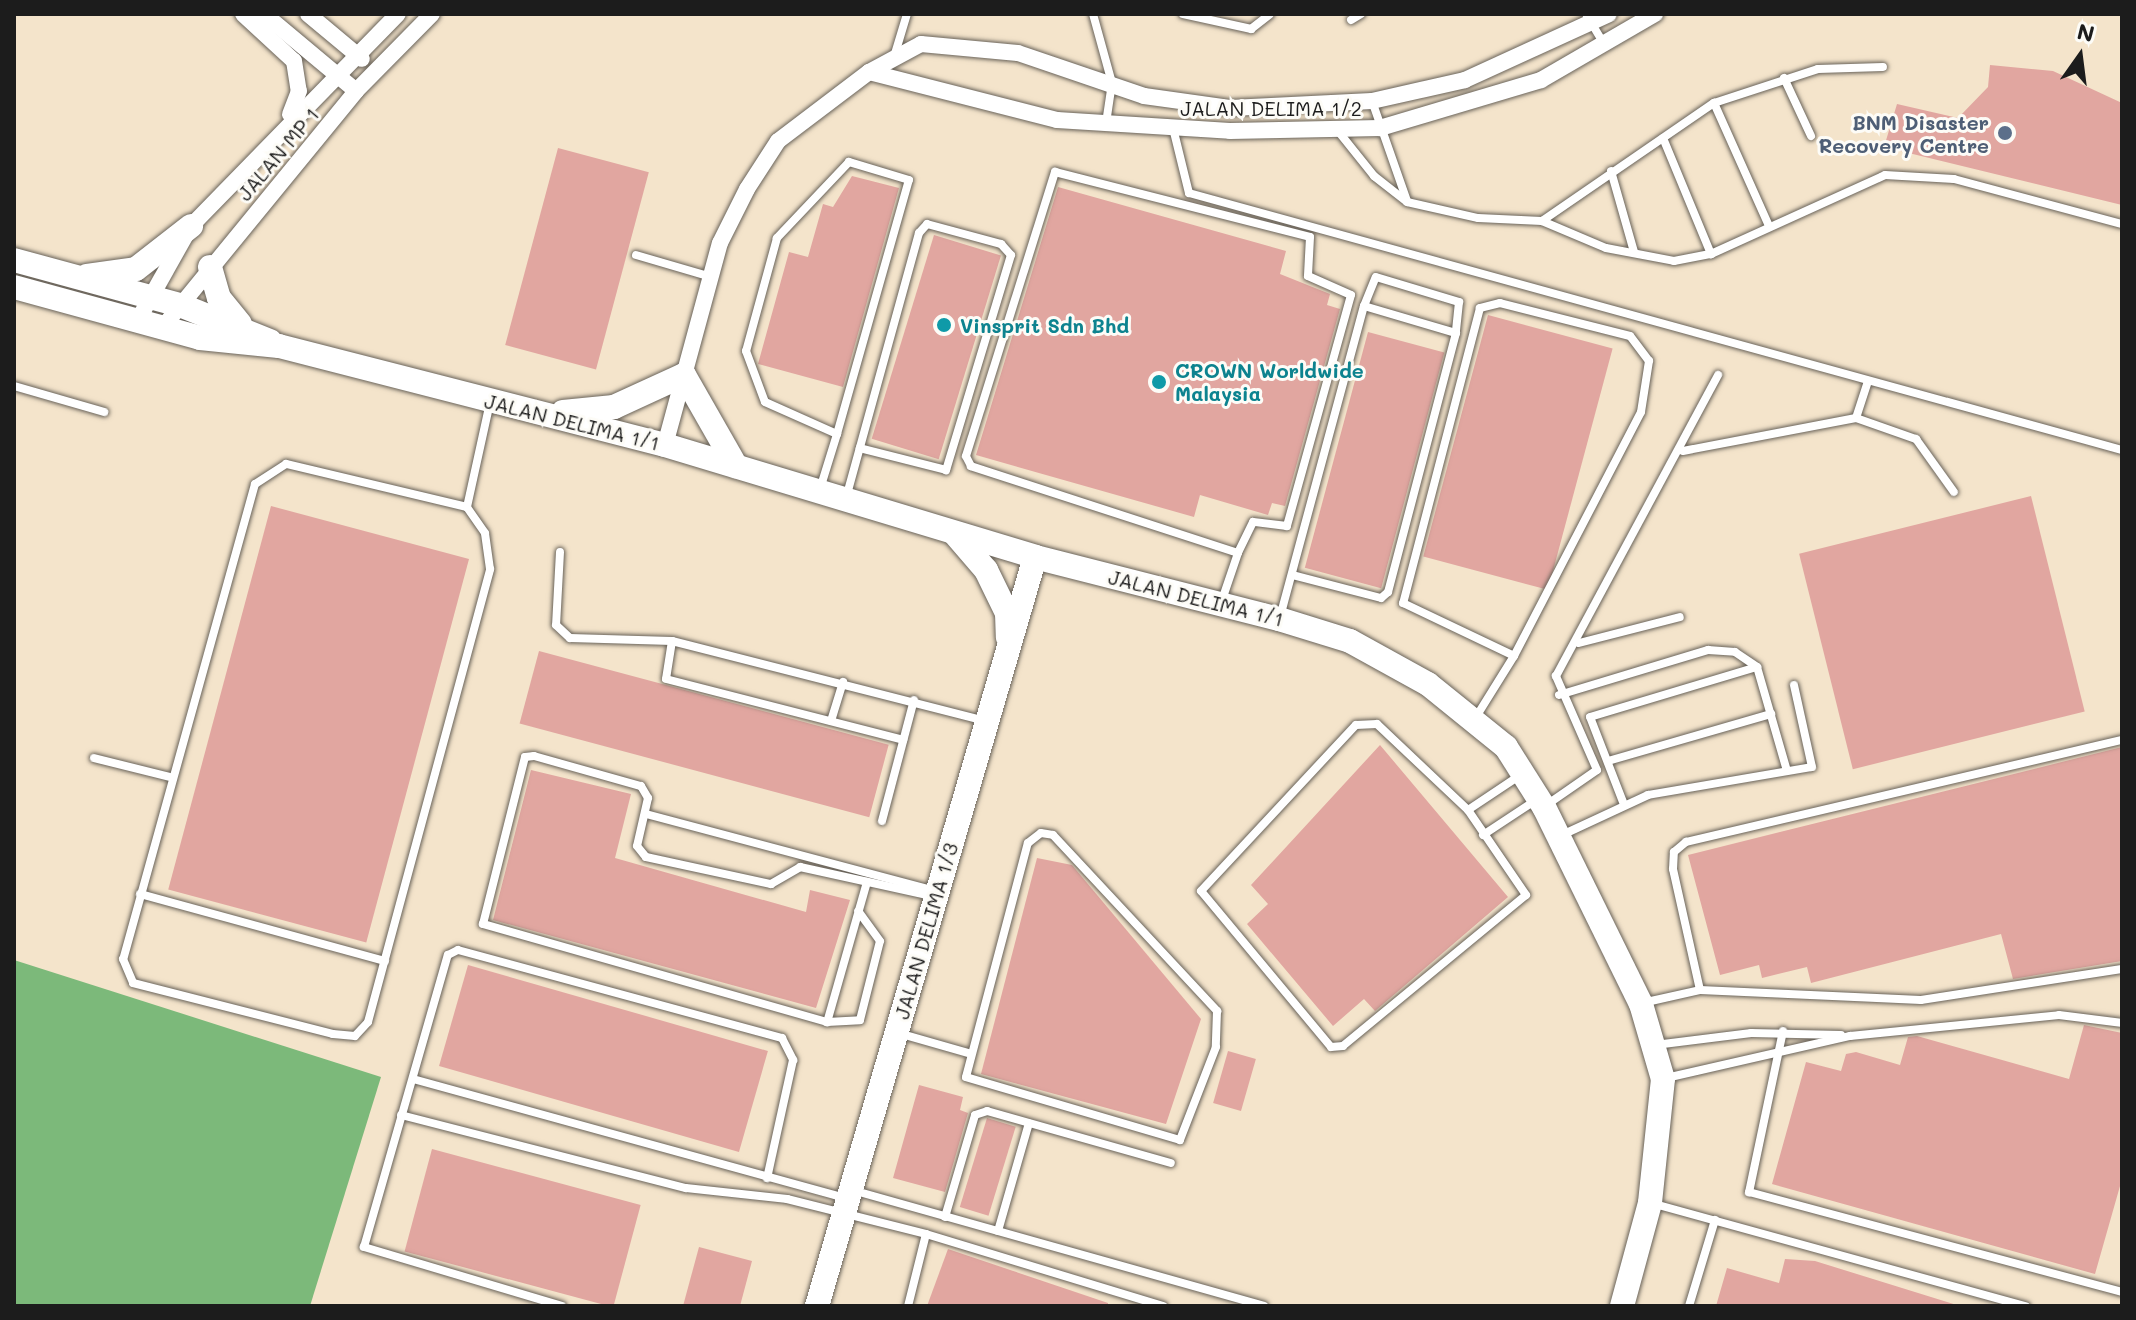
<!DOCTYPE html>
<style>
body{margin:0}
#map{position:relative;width:2136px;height:1320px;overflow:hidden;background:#f4e4cb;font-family:Mali,sans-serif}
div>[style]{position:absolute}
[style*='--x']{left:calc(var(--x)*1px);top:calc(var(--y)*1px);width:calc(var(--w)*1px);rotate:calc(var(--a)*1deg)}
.forest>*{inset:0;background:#7cb97a}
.building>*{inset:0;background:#e1a6a0;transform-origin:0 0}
.roads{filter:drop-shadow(0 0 2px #686259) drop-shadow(0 0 2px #686259)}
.lane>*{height:8px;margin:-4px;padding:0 4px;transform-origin:4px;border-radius:4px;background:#fff}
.street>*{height:16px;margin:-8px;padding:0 8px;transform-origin:8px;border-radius:8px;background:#fff}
.secondary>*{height:24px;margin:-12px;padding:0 12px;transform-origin:12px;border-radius:12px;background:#fff}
.dots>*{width:22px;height:22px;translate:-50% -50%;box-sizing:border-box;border:4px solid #fdfcf7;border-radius:50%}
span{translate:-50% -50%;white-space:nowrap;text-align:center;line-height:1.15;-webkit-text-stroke:6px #fdfcf7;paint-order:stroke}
.street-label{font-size:20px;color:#1c1c1c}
.service-label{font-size:20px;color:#4e5e75;font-weight:700}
.right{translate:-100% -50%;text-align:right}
.culture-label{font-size:20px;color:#0d838f;font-weight:700}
.left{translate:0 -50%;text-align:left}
.frame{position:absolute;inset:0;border:16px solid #1c1c1c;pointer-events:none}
.north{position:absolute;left:2040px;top:16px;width:80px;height:80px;-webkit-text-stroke:6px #fdfcf7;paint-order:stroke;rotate:14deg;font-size:22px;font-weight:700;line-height:32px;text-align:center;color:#1c1c1c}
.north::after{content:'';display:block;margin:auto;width:28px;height:36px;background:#1c1c1c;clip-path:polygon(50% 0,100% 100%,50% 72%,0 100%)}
</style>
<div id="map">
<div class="forest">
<i style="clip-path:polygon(14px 960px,381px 1077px,310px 1306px,14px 1306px)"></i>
</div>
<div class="building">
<i style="clip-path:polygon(1990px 65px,2053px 71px,2122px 103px,2122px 205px,1884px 147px,1897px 104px,1958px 118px,1988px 87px)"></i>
<i style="left:558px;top:148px;width:94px;height:204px;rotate:15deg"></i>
<i style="clip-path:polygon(852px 176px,899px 188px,843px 387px,758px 364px,789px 252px,808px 257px,823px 204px,833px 207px)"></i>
<i style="clip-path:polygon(1058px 187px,1286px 251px,1280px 274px,1330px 294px,1327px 305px,1340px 309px,1285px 506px,1272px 503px,1268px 515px,1200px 495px,1194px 517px,976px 455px)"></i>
<i style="left:934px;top:235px;width:70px;height:213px;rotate:17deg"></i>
<i style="left:1488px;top:315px;width:129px;height:250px;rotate:15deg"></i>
<i style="left:1368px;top:332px;width:79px;height:244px;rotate:15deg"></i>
<i style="left:2031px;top:496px;width:222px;height:239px;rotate:76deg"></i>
<i style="left:271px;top:506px;width:205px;height:397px;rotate:15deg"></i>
<i style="left:539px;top:651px;width:362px;height:75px;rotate:15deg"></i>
<i style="clip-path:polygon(1380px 745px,1508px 897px,1375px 1011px,1364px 999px,1333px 1026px,1247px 924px,1268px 904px,1251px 885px)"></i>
<i style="clip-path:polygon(2122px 747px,2122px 961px,2013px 979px,2001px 934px,1811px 983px,1807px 967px,1762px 978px,1759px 965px,1720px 975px,1688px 855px)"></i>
<i style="clip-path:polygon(531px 770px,631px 794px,615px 858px,806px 912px,810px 890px,850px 900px,816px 1008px,493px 920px)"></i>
<i style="clip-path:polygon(1037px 858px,1072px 865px,1201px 1019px,1166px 1124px,981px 1074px)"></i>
<i style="left:468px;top:965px;width:312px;height:105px;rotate:16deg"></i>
<i style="clip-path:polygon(2084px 1025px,2122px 1033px,2122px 1179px,2095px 1274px,1772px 1184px,1806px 1062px,1841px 1071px,1846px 1054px,1856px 1052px,1900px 1065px,1908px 1037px,1917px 1036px,2069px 1079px)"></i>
<i style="left:1228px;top:1051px;width:29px;height:54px;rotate:16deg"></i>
<i style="clip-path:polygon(919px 1085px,963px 1097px,960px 1110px,968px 1113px,945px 1192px,893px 1178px)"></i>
<i style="left:987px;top:1118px;width:30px;height:93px;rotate:17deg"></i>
<i style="left:432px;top:1149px;width:216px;height:106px;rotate:15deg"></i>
<i style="clip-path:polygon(699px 1247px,752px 1261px,740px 1306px,683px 1306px)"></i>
<i style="clip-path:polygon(948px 1249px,1108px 1303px,1108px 1306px,927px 1306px)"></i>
<i style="clip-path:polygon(1785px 1259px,1815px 1261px,1960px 1306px,1716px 1306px,1727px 1268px,1779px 1283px)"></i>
</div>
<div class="roads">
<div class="lane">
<i style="--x:1093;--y:14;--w:72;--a:74.6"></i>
<i style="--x:1112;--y:83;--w:40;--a:98.5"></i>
<i style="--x:1183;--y:14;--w:70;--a:12.4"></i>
<i style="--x:1251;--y:29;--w:24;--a:-38"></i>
<i style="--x:1586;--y:14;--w:35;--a:59"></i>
<i style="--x:1351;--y:20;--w:12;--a:-31"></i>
<i style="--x:894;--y:57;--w:45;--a:-73.2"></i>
<i style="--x:1784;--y:78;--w:64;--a:65"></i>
<i style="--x:1372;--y:101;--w:106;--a:70.7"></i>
<i style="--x:1714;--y:103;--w:133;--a:65.9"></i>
<i style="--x:1173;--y:128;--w:67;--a:76.2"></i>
<i style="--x:1189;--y:193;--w:968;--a:15.4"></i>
<i style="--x:1338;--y:131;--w:58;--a:51.3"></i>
<i style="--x:1374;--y:176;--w:42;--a:38.2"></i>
<i style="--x:1407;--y:202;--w:73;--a:12.7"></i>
<i style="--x:1478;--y:218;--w:64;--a:2.7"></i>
<i style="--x:1542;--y:221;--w:69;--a:22.9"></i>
<i style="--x:1606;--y:248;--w:69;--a:10.8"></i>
<i style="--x:1674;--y:261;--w:38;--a:-11"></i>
<i style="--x:1711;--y:254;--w:191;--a:-24.4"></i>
<i style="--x:1885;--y:175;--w:69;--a:3.3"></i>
<i style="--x:1954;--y:179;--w:174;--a:15"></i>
<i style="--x:1663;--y:138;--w:126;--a:67.5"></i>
<i style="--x:1611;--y:171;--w:84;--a:74.1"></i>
<i style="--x:1055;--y:172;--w:263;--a:14.3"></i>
<i style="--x:1310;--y:237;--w:39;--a:93"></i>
<i style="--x:1308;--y:276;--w:47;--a:23.8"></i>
<i style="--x:1351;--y:295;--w:240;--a:105.5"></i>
<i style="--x:1287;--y:526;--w:34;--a:-173"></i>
<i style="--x:1253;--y:522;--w:34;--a:116"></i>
<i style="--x:1238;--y:553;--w:281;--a:-162"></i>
<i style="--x:971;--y:466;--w:11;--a:-117"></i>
<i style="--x:966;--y:456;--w:298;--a:-72.6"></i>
<i style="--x:1542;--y:221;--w:209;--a:-34.5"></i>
<i style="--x:1714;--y:103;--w:109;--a:-18.1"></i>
<i style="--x:1818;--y:69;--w:65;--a:-1.8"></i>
<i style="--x:636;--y:255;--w:78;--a:16.3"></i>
<i style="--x:1364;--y:306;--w:31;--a:-68"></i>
<i style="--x:1376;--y:277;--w:87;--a:16.8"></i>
<i style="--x:1459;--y:302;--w:31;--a:96"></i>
<i style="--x:14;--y:386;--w:94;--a:16.1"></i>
<i style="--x:1856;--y:418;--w:39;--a:-72"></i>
<i style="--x:1683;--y:451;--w:176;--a:-10.8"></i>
<i style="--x:1856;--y:418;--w:64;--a:19.3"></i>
<i style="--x:1916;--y:439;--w:65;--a:54.4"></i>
<i style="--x:820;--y:489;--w:58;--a:-72.8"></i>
<i style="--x:837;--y:434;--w:264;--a:-74.2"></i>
<i style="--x:909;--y:180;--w:63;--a:-163.3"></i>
<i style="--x:849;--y:162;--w:105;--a:133.5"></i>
<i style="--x:777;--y:238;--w:117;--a:105.3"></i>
<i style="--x:746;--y:351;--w:54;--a:69.6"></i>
<i style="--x:765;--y:402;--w:79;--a:24"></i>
<i style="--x:846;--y:498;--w:275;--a:-74.6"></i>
<i style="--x:919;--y:233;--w:12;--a:-48"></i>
<i style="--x:927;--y:224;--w:77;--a:15.1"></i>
<i style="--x:1001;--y:244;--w:15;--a:48"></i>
<i style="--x:1011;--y:255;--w:225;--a:106.8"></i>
<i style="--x:946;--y:470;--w:89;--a:-165.7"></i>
<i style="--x:467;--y:507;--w:186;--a:-166.6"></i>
<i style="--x:286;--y:464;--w:37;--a:147"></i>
<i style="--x:255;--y:484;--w:493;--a:105.5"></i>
<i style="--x:123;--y:959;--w:26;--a:67"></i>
<i style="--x:133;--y:983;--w:206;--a:14.3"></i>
<i style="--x:333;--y:1034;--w:22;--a:5"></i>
<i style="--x:355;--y:1036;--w:19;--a:-47"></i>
<i style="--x:368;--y:1022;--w:469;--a:-74.9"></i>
<i style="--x:490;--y:569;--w:36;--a:-98"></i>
<i style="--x:485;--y:533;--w:32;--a:-125"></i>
<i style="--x:467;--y:507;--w:107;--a:-77.6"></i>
<i style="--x:560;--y:552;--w:73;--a:93.1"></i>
<i style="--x:556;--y:625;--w:19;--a:43"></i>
<i style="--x:570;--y:638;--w:102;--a:1.7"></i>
<i style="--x:672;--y:641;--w:321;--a:14.3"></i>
<i style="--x:1221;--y:603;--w:53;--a:-71.2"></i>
<i style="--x:1280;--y:617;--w:322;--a:-74.9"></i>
<i style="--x:1364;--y:306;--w:96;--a:16.4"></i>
<i style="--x:1456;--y:333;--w:268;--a:104.7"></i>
<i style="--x:1388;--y:592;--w:9;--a:139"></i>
<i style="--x:1381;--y:598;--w:92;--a:-165.5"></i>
<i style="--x:672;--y:641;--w:38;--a:99"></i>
<i style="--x:666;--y:679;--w:245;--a:14.4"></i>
<i style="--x:1579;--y:643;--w:104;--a:-14.4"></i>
<i style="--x:1559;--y:695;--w:156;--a:-16.8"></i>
<i style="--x:1708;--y:650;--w:27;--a:4"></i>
<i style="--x:1735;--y:652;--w:27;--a:34"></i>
<i style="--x:1757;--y:667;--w:108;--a:73.9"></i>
<i style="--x:1476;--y:717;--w:72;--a:-58.1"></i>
<i style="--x:1514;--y:656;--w:275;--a:-62.5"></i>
<i style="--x:1641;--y:412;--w:52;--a:-81.1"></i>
<i style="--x:1649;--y:361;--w:31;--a:-127"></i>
<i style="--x:1630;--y:336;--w:134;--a:-165.8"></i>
<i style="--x:1500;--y:303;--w:21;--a:166"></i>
<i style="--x:1480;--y:308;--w:305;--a:104.6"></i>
<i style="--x:1403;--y:603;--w:123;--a:25.5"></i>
<i style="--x:831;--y:721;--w:41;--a:-72.9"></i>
<i style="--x:1377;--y:724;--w:125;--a:43.4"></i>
<i style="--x:1468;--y:810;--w:103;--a:55.7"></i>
<i style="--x:1526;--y:895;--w:237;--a:140.5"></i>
<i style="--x:1343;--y:1046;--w:12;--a:175"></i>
<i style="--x:1331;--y:1047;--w:203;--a:-129.8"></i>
<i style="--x:1201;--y:891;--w:227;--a:-47"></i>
<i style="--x:1356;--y:725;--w:21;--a:-3"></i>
<i style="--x:94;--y:758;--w:78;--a:14"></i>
<i style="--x:1608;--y:761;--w:170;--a:-16.1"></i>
<i style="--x:1623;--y:802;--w:91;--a:-111.2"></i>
<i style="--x:1590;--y:717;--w:174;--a:-16.7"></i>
<i style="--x:1545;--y:806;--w:63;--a:-34.7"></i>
<i style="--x:1597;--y:770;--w:103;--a:-113.6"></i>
<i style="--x:1556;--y:676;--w:342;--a:-61.7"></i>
<i style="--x:1468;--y:810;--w:61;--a:-33.7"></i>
<i style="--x:646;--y:814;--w:299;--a:14.9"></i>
<i style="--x:882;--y:821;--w:125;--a:-75.2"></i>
<i style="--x:1041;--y:833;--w:12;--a:9"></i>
<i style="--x:1053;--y:835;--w:241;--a:47"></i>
<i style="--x:1217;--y:1011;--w:36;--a:92"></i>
<i style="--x:1216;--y:1047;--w:100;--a:111.2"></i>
<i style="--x:1180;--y:1140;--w:223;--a:-163.6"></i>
<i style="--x:966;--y:1077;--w:242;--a:-75.2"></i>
<i style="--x:1028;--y:843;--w:16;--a:-38"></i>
<i style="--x:1483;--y:835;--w:64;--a:-33.4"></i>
<i style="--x:1562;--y:835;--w:95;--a:-24.9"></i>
<i style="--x:1648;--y:795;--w:166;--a:-9.7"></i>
<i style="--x:1812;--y:767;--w:84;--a:-102.4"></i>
<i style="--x:867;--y:882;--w:146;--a:105.9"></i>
<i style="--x:827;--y:1022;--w:358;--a:-164.1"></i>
<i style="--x:483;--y:924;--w:172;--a:-75.9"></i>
<i style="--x:525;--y:757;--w:9;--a:-6"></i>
<i style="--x:534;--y:756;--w:111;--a:15.7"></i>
<i style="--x:641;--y:786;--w:14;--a:60"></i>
<i style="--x:648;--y:798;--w:49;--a:102.9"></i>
<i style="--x:637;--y:846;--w:14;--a:51"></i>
<i style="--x:646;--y:857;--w:128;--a:12.2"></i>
<i style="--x:771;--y:884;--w:34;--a:-30"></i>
<i style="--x:800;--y:867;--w:135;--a:12.4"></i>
<i style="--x:140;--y:894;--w:254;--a:15.3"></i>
<i style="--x:1700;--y:990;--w:124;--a:-102.6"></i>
<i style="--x:1673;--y:869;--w:17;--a:-87"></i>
<i style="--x:1674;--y:852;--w:16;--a:-40"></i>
<i style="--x:1686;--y:842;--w:448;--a:-13.2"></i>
<i style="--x:1642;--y:1003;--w:59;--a:-12.6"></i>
<i style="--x:1700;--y:990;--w:221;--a:2.6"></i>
<i style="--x:1921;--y:1000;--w:203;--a:-8.8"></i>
<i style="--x:827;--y:1022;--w:33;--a:-3"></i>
<i style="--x:860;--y:1020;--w:81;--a:-75.8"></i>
<i style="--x:880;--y:941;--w:37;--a:-126"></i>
<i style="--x:1783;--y:1031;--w:165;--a:101.9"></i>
<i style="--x:1749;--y:1192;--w:386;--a:15"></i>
<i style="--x:898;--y:1033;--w:73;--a:15.9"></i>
<i style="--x:1655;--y:1045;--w:97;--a:-7.1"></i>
<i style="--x:1751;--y:1033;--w:90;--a:1.3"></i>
<i style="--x:1666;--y:1078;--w:189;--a:-12.9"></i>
<i style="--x:1850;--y:1036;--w:210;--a:-5.7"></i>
<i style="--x:2059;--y:1015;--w:64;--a:7.2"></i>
<i style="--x:413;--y:1079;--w:447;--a:15.4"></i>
<i style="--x:401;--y:1115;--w:294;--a:14.4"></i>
<i style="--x:686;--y:1188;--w:102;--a:6.2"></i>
<i style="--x:787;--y:1199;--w:143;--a:14.1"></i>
<i style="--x:926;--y:1234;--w:74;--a:104"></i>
<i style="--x:852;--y:1190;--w:428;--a:15.7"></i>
<i style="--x:1651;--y:1203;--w:389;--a:15.4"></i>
<i style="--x:945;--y:1217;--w:106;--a:-73.6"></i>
<i style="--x:975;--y:1115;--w:13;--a:-18"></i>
<i style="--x:987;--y:1111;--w:191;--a:15.8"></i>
<i style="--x:998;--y:1231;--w:112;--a:-74"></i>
<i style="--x:926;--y:1234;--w:248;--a:16.9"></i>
<i style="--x:562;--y:1306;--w:207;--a:-163.4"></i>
<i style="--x:364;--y:1247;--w:304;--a:-74"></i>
<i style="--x:448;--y:955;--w:11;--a:-27"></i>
<i style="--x:458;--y:950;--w:336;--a:15.2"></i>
<i style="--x:782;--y:1038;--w:25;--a:63"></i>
<i style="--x:793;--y:1060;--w:121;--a:102.4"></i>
<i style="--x:1689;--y:1306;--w:90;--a:-73.2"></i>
</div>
<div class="street">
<i style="--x:243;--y:14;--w:69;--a:42.7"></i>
<i style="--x:294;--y:61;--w:30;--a:81"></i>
<i style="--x:299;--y:91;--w:25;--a:111"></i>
<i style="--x:264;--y:14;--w:120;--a:39.9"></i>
<i style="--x:308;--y:14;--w:70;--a:39.8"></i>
<i style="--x:869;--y:72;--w:194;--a:14.3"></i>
<i style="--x:1057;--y:120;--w:173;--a:3.6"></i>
<i style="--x:1230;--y:131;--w:150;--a:-1.1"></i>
<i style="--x:1380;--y:128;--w:168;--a:-16.6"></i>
<i style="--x:1541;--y:80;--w:132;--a:-30.1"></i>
<i style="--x:138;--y:320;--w:108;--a:-60.6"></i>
<i style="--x:191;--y:226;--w:296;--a:-45.7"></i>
<i style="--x:163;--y:327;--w:305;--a:-50.7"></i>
<i style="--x:356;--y:91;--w:108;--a:-45.4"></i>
<i style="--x:665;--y:445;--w:209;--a:-74.8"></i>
<i style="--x:720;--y:243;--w:60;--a:-63.4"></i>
<i style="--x:747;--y:189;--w:57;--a:-57.1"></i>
<i style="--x:778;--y:141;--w:114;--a:-37.2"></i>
<i style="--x:869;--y:72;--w:59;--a:-28.3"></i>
<i style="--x:921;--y:44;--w:97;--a:5.3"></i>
<i style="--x:1018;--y:53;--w:133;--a:18.8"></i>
<i style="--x:1144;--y:96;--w:88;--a:7.9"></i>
<i style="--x:1231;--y:108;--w:141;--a:-2.8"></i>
<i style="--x:1372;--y:101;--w:95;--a:-12.7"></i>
<i style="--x:1465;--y:80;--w:158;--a:-24.6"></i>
</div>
<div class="secondary">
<i style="--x:14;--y:260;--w:172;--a:15.2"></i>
<i style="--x:180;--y:305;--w:97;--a:21.8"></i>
<i style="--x:210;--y:267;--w:32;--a:74"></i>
<i style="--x:219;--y:298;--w:33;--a:51"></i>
<i style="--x:87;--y:276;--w:49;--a:-8.1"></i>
<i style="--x:136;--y:269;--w:70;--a:-38"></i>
<i style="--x:14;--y:287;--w:193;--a:15.3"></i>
<i style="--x:200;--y:338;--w:79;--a:5.8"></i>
<i style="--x:279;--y:346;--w:398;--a:14.4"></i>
<i style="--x:665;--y:445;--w:387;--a:16.8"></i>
<i style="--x:1035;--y:557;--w:252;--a:14.3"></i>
<i style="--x:1279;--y:619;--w:74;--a:17.2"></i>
<i style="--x:1350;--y:641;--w:89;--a:28.9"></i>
<i style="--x:1428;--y:684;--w:100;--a:38.9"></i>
<i style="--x:1506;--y:747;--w:71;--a:57.7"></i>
<i style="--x:1544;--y:807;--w:220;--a:63.8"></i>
<i style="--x:1641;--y:1004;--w:78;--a:73.7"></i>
<i style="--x:1663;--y:1079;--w:125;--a:96"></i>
<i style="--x:1650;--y:1203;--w:107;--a:105.2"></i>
<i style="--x:563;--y:412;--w:51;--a:-5.6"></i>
<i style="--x:614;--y:407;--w:77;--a:-24.6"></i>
<i style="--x:684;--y:375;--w:105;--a:60.3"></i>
<i style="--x:954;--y:533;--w:49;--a:49.1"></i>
<i style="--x:986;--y:570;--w:48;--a:64"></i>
<i style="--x:1007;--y:613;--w:24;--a:88"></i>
<i style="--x:817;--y:1306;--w:780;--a:-73.77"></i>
</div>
</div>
<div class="dots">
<i style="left:2005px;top:133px;background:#5c6f8a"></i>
<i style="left:944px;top:325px;background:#0f9aa8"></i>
<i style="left:1159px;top:382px;background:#0f9aa8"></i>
</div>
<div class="street-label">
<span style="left:1271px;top:108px">JALAN DELIMA 1/2</span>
<span style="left:278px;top:154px;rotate:-50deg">JALAN MP 1</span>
<span style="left:572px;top:422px;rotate:14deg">JALAN DELIMA 1/1</span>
<span style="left:1196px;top:598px;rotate:14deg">JALAN DELIMA 1/1</span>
<span style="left:926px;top:931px;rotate:-74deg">JALAN DELIMA 1/3</span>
</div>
<div class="service-label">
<span class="right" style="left:1989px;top:134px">BNM Disaster<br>Recovery Centre</span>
</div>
<div class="culture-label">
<span class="left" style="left:960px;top:325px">Vinsprit Sdn Bhd</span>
<span class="left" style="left:1175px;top:382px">CROWN Worldwide<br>Malaysia</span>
</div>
<div class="frame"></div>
<div class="north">N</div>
</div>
